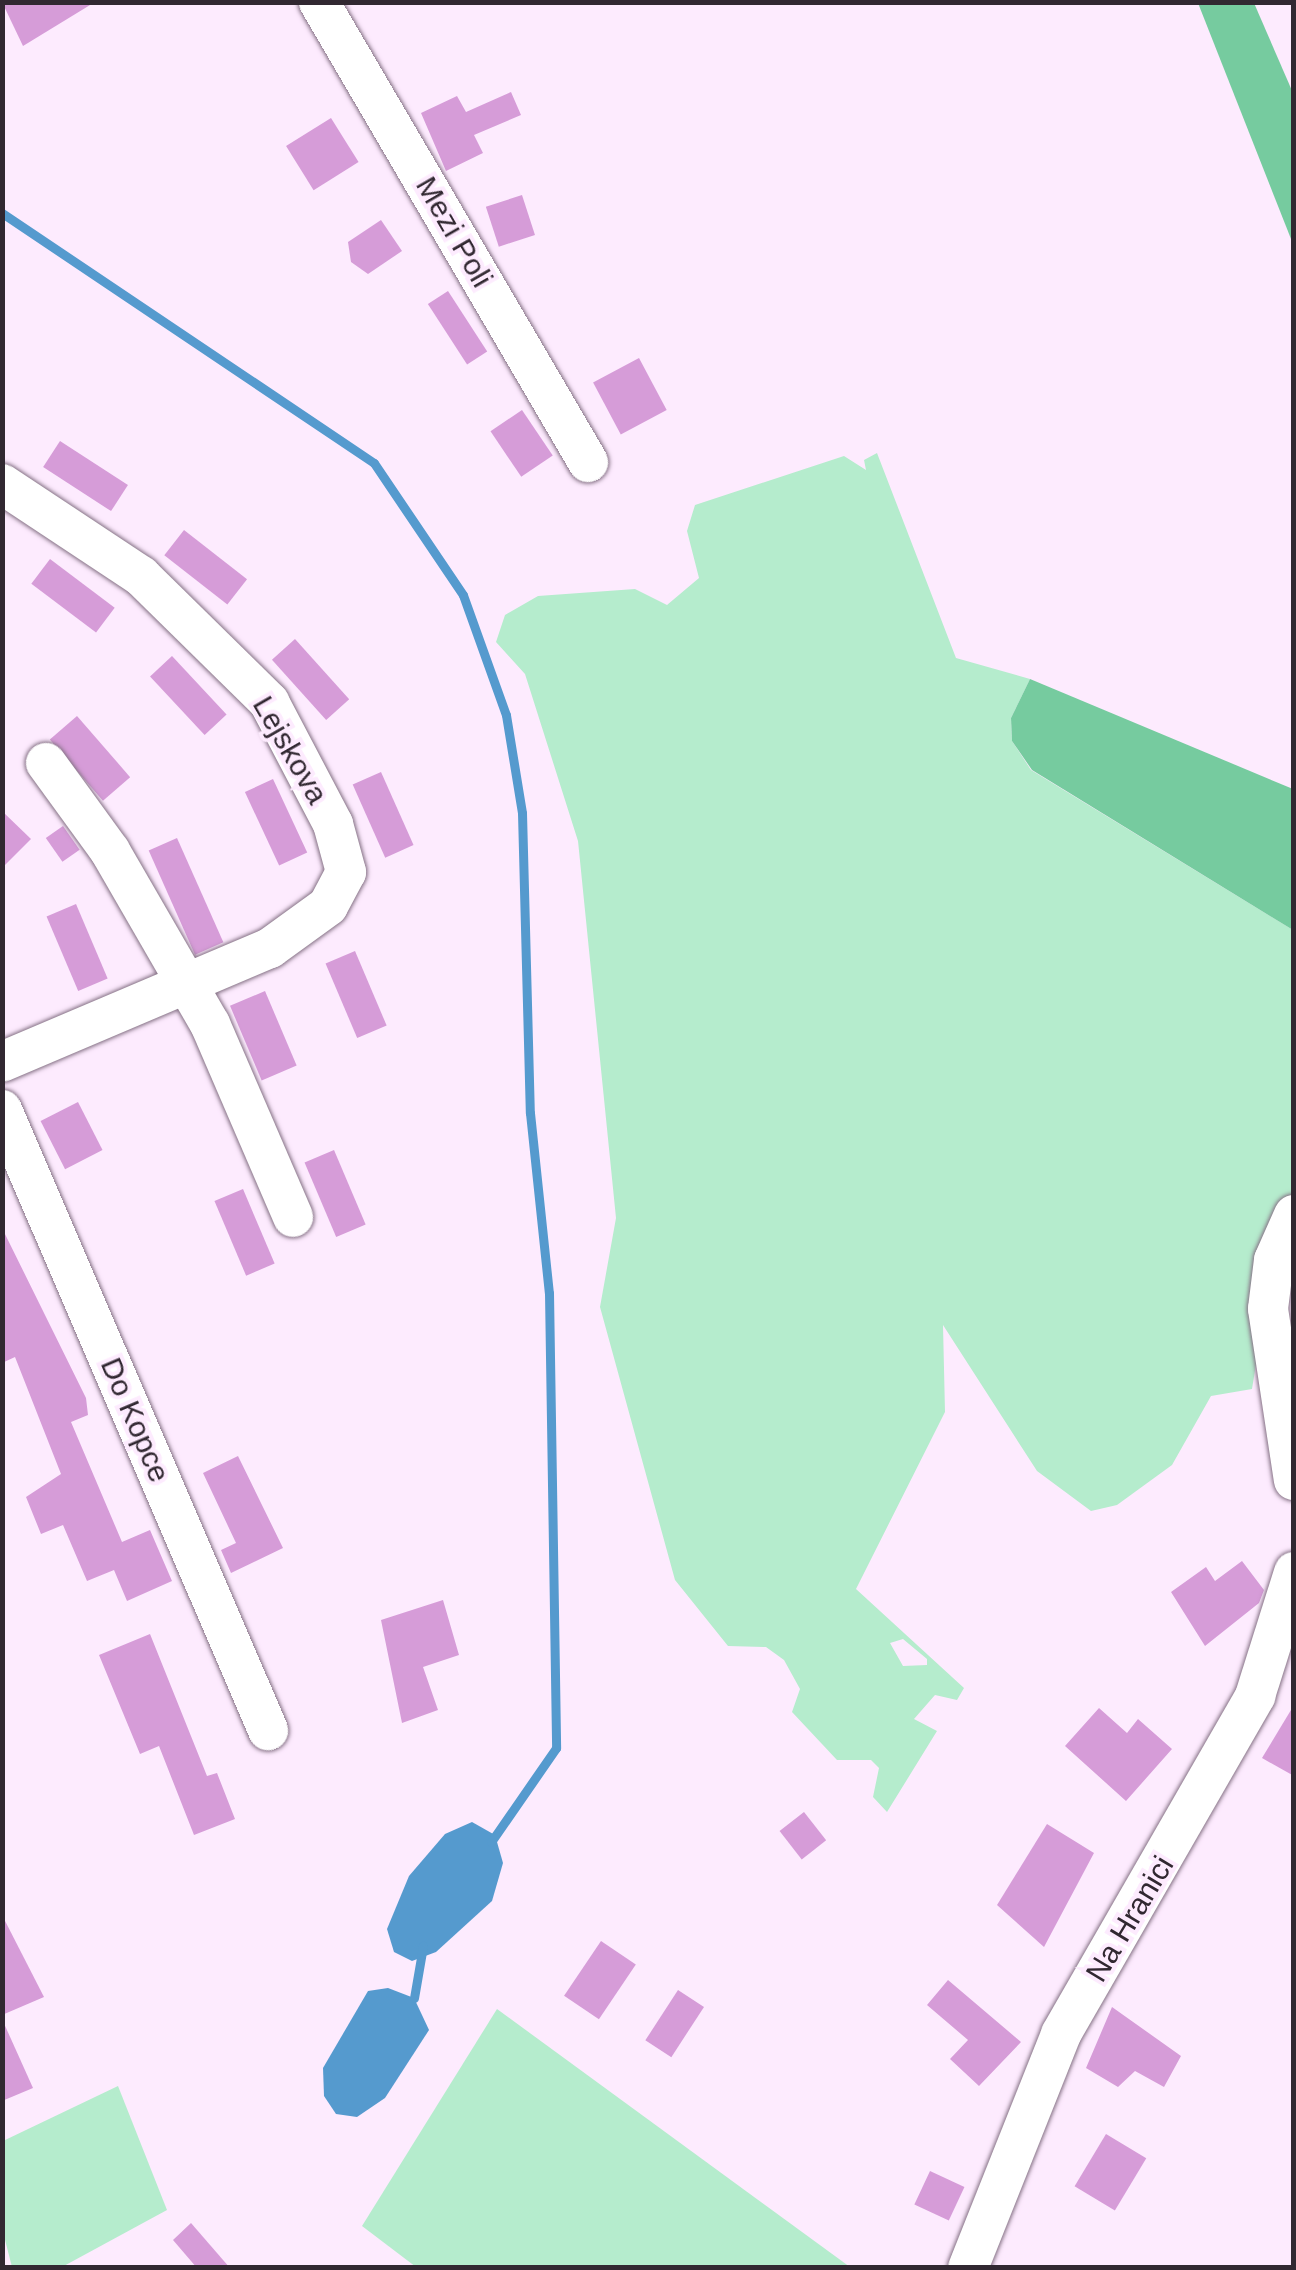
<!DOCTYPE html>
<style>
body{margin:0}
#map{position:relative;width:1296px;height:2270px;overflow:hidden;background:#fdebfe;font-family:Helvetica,sans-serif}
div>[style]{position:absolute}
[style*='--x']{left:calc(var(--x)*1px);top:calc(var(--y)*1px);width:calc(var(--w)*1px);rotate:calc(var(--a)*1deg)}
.green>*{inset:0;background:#b5eccd}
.forest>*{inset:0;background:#76cb9f}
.water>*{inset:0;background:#559ace}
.stream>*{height:9px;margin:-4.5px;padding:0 4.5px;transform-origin:4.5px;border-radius:4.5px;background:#559ace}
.building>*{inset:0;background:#d69cd8;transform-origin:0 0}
.roads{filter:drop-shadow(0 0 2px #857185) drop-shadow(0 0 2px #857185)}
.minor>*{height:40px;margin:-20px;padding:0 20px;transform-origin:20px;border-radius:20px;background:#fff}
span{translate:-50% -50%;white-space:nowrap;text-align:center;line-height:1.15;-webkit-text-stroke:8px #fdebfe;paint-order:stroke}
.street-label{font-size:30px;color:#312831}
.frame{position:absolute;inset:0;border:5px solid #312831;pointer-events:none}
</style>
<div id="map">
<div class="green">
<i style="clip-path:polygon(evenodd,877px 453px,956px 658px,1030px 679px,1011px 718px,1012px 741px,1031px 770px,1293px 930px,1293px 1192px,1281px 1212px,1252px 1389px,1211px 1396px,1172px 1465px,1117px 1505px,1091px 1511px,1037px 1471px,943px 1325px,945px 1412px,856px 1589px,964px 1688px,957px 1700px,935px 1695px,914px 1719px,937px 1731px,887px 1812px,873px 1797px,879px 1768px,871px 1760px,837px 1760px,792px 1712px,800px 1689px,784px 1660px,766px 1647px,728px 1646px,675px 1580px,600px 1307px,616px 1218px,578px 841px,525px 674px,496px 642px,505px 615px,538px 596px,635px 589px,667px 605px,699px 578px,687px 531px,695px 505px,844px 456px,866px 470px,864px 460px,877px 453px,903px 1639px,927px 1659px,927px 1665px,903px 1666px,890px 1643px,903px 1639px)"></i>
<i style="clip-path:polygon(497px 2009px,850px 2267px,416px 2267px,362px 2226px)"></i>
<i style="clip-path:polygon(118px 2086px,167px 2210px,62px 2267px,12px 2267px,3px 2232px,3px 2141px)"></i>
</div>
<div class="forest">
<i style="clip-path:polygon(1198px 3px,1254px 3px,1293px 93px,1293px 244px)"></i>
<i style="clip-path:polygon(1030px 679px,1293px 789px,1293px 930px,1032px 770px,1012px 741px,1011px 718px)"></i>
</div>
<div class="water">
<i style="clip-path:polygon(472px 1822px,495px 1835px,503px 1863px,492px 1901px,436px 1952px,412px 1961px,394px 1952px,387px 1929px,409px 1876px,445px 1834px)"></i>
<i style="clip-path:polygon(388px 1988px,414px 1998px,429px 2030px,385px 2098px,357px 2117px,336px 2114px,324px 2096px,323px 2068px,368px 1991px)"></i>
</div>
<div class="stream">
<i style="--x:2;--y:213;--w:448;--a:33.9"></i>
<i style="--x:374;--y:463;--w:159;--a:56"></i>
<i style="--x:463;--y:595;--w:127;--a:70.3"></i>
<i style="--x:506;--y:715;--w:99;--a:80.7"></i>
<i style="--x:522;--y:813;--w:300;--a:88.5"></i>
<i style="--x:530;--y:1113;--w:181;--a:84"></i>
<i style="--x:549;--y:1293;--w:455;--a:89.1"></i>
<i style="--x:556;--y:1748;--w:114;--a:124.7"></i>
<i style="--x:414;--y:1998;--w:53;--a:-80.2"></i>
</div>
<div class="building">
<i style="clip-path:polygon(2px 2px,95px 2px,23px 46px)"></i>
<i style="clip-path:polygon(511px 92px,521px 115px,474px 135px,483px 153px,446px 171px,421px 113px,457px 96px,466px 112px)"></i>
<i style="left:331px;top:118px;width:52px;height:53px;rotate:58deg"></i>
<i style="left:522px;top:195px;width:42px;height:38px;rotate:72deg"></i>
<i style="clip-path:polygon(381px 220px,402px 251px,368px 274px,351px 262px,348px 242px)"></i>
<i style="left:448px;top:291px;width:72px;height:24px;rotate:57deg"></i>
<i style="left:639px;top:358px;width:59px;height:52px;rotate:62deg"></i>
<i style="left:522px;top:410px;width:55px;height:38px;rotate:56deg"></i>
<i style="left:60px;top:441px;width:81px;height:31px;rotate:33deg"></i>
<i style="left:184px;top:530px;width:80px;height:32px;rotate:38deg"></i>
<i style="left:50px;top:559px;width:81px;height:31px;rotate:37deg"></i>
<i style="left:295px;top:639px;width:81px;height:31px;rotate:48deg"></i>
<i style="left:172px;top:656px;width:80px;height:30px;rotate:47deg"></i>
<i style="left:77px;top:716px;width:81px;height:36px;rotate:49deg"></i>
<i style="left:381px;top:772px;width:80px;height:31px;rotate:66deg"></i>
<i style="left:273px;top:779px;width:81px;height:31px;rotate:65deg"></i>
<i style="clip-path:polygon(2px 811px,31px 839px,2px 868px)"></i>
<i style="left:63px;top:826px;width:29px;height:21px;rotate:55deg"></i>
<i style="left:177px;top:838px;width:114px;height:31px;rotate:66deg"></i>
<i style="left:76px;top:904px;width:81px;height:32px;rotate:67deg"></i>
<i style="left:355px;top:951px;width:81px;height:32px;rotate:67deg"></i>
<i style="left:265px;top:991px;width:81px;height:38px;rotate:67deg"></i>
<i style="left:78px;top:1102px;width:54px;height:42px;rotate:63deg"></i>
<i style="left:334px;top:1150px;width:81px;height:32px;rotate:67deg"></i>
<i style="left:243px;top:1189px;width:81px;height:31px;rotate:67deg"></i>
<i style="clip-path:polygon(2px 1228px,86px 1398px,88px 1415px,71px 1422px,122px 1542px,150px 1530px,172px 1581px,127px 1601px,114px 1570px,87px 1581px,63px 1525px,41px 1534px,26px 1497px,61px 1474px,15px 1357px,2px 1363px)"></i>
<i style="clip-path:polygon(238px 1456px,283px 1548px,231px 1573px,221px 1550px,236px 1543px,203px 1473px)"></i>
<i style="clip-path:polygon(1242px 1561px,1264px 1590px,1259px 1603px,1205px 1646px,1171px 1592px,1206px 1567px,1215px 1581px)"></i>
<i style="clip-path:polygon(443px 1600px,459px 1655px,423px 1667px,438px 1710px,402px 1723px,381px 1620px)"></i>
<i style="clip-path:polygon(150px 1634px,207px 1776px,217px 1773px,235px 1819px,194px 1835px,159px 1746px,140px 1754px,99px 1655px)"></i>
<i style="clip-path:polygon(1294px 1705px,1294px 1776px,1262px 1758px)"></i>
<i style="clip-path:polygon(1099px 1708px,1127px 1733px,1138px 1719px,1172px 1749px,1126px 1801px,1065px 1746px)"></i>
<i style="left:804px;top:1812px;width:36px;height:31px;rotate:52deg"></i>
<i style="clip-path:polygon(1047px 1824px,1094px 1853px,1044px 1947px,997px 1905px)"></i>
<i style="clip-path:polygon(2px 1915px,44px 1997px,2px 2015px)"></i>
<i style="left:601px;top:1941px;width:42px;height:66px;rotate:34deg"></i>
<i style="clip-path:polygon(948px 1980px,1021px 2042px,979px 2086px,950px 2059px,968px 2040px,927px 2005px)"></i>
<i style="left:678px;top:1990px;width:31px;height:60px;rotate:33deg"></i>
<i style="clip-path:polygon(1112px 2007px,1181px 2056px,1164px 2087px,1135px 2071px,1118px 2087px,1086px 2068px)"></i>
<i style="clip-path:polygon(2px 2019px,33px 2088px,2px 2101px)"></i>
<i style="left:1106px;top:2134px;width:47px;height:61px;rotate:31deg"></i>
<i style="left:930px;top:2171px;width:38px;height:37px;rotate:25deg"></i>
<i style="clip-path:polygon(191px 2223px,230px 2268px,197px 2268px,173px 2240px)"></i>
</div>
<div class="roads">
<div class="minor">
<i style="--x:319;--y:2;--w:533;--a:59.68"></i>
<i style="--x:2;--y:484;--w:167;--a:33.5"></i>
<i style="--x:141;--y:576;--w:180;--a:44.5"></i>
<i style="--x:269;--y:702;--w:138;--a:62.3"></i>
<i style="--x:333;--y:824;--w:50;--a:74.8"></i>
<i style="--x:346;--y:872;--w:38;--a:118"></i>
<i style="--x:328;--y:906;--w:72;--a:144.1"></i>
<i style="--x:270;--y:948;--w:291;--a:157"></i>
<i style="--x:46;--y:763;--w:109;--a:54"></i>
<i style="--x:110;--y:851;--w:200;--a:60"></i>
<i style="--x:210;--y:1024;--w:210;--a:66.7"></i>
<i style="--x:2;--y:1110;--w:675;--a:66.78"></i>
<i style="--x:1294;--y:1215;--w:49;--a:114"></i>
<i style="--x:1274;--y:1260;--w:49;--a:97"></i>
<i style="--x:1268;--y:1309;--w:173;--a:81.4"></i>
<i style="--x:968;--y:2268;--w:252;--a:-68.3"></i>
<i style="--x:1061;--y:2034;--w:390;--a:-60.1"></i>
<i style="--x:1255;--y:1696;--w:130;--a:-72.5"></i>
</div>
</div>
<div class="street-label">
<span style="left:454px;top:232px;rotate:60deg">Mezi Poli</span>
<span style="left:290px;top:750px;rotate:60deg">Lejskova</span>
<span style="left:135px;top:1420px;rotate:67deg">Do Kopce</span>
<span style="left:1130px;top:1919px;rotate:-59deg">Na Hranici</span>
</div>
<div class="frame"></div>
</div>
